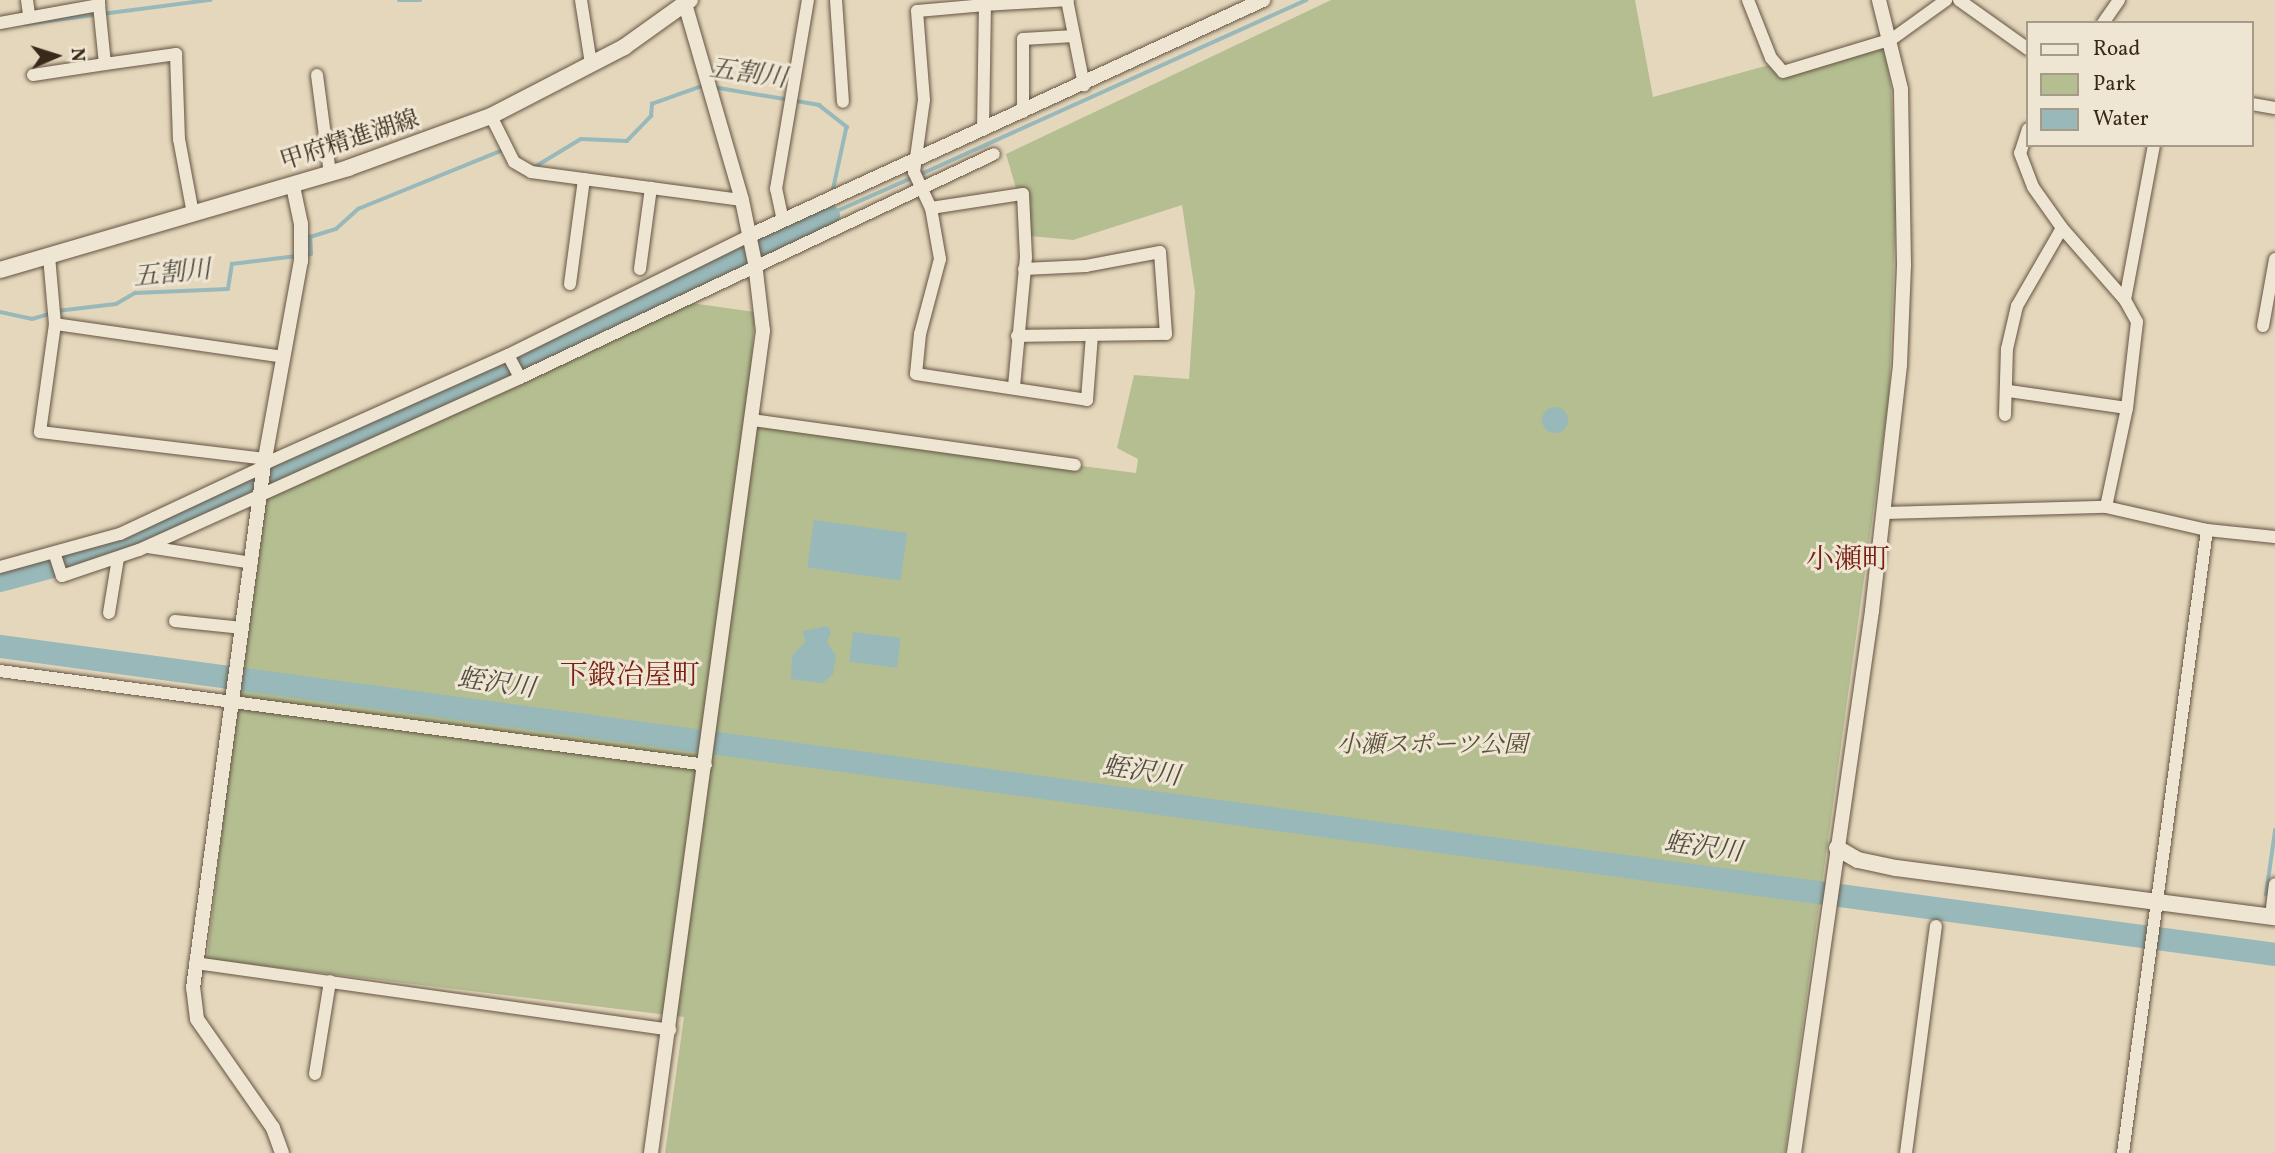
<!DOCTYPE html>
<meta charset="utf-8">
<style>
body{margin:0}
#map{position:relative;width:2275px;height:1153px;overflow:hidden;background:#e5d7bc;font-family:Vollkorn,"Noto Serif JP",serif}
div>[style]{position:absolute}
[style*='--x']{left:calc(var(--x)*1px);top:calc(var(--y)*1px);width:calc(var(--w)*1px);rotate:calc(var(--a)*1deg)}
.green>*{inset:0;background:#b4be91}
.water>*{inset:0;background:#98b8b9;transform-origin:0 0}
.round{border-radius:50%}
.stream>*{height:3.5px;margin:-1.75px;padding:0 1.75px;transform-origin:1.75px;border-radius:1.75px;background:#98b8b9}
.river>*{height:23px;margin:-11.5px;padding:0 11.5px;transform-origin:11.5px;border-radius:11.5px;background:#98b8b9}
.roads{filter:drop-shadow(0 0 2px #645442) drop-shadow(0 0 2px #645442)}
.minor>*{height:12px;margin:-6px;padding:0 6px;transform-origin:6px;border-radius:6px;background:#eee5d3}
.tertiary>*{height:14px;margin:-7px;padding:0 7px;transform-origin:7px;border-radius:7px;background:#eee5d3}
.secondary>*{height:16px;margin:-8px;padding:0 8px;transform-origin:8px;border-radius:8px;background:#eee5d3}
span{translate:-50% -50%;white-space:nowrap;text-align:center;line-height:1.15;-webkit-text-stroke:6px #eee5d3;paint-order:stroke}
.street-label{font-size:24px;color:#392919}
.park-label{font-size:24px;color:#584e37;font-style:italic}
.water-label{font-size:26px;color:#514d41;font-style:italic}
.quarter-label{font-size:28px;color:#7a1f14}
.legend{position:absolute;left:2026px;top:21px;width:228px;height:126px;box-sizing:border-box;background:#eee5d3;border:2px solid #a69a89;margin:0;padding:9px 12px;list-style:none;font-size:21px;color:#392919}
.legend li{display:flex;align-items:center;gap:14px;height:35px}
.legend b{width:35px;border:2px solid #a69a89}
.north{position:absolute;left:21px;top:21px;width:70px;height:70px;-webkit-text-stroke:5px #eee5d3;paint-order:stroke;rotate:87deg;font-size:19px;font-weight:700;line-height:28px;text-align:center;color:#392919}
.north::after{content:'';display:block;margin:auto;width:24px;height:32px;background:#392919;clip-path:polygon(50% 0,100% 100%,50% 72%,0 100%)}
</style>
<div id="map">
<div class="green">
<i style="clip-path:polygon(1331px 0,1635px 0,1653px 97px,1769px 65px,1780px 78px,1884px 48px,1891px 86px,1896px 204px,1889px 397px,1785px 1153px,665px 1153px,684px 1017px,207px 959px,261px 493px,677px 301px,755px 312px,747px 423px,1136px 473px,1138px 459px,1117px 448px,1134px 375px,1189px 379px,1195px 292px,1182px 205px,1073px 240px,1030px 236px,1006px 154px)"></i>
</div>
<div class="water">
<i class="round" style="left:1542px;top:407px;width:26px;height:26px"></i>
<i style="left:814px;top:520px;width:94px;height:48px;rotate:8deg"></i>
<i style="clip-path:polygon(827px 626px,831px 631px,827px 642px,836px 656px,833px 674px,823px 683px,791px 679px,792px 656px,805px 642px,803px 631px)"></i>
<i style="left:853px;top:632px;width:48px;height:30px;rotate:7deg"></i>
</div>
<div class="stream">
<i style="--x:399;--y:0;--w:21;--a:0"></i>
<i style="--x:25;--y:24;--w:187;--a:-7.4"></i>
<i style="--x:713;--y:87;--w:108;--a:9.6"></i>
<i style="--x:819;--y:105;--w:36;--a:38"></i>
<i style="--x:847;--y:127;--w:66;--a:102.2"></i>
<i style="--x:533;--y:168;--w:56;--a:-31.1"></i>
<i style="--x:581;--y:139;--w:46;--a:2.5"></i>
<i style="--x:627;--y:141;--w:35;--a:-46"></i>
<i style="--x:651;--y:116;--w:12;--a:-85"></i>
<i style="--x:652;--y:104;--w:56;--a:-19.7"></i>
<i style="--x:919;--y:175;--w:425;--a:-24.3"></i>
<i style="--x:831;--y:203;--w:12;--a:104"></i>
<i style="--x:828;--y:215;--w:92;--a:-23.8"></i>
<i style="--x:305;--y:255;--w:6;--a:-9"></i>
<i style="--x:311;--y:254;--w:17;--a:-93"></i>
<i style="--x:310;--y:237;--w:27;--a:-17"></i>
<i style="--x:336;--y:229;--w:30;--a:-42"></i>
<i style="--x:358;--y:209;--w:157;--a:-22.1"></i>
<i style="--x:57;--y:311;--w:59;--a:-6.8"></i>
<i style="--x:116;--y:304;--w:22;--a:-30"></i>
<i style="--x:135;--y:293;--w:93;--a:-2.5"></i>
<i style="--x:228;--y:289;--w:25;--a:-81"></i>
<i style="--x:232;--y:264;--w:65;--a:-7"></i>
<i style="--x:0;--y:312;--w:33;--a:12"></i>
<i style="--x:32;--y:319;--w:18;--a:-16"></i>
<i style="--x:2266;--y:895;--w:65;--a:-82"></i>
</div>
<div class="river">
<i style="--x:0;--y:580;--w:73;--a:-15"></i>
<i style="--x:71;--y:561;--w:201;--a:-22"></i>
<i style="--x:257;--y:486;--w:632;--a:-25.39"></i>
<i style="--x:0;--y:646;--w:2296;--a:7.71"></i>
</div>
<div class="roads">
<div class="minor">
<i style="--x:27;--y:0;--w:14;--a:82"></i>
<i style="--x:581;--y:0;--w:65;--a:81.1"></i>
<i style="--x:836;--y:0;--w:102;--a:86.1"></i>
<i style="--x:1067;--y:0;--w:87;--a:78.7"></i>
<i style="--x:1748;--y:0;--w:62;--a:68.4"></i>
<i style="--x:1771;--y:58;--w:18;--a:49"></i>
<i style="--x:1783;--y:72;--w:114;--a:-16.8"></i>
<i style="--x:1892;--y:39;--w:67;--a:-35.8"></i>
<i style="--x:1959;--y:0;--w:85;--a:35.4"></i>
<i style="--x:985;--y:5;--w:68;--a:175"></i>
<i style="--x:917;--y:11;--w:89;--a:85.5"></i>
<i style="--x:924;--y:100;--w:73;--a:97.9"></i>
<i style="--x:914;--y:172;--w:40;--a:65"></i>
<i style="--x:931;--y:208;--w:52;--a:80"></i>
<i style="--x:940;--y:259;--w:78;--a:104.9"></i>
<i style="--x:920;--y:334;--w:40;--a:95.7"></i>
<i style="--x:916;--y:374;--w:173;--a:8.6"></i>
<i style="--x:1087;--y:400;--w:65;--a:-85.6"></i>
<i style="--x:0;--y:23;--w:101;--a:-10.3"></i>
<i style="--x:99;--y:5;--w:5;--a:-90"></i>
<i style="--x:2103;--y:23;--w:28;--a:-55"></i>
<i style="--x:105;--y:64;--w:72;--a:-8"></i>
<i style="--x:176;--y:54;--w:85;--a:88"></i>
<i style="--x:179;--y:139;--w:76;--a:79.4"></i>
<i style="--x:33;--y:75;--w:73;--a:-8.7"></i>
<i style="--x:105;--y:64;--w:59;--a:-95.8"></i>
<i style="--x:317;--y:75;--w:100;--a:82.5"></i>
<i style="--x:2252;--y:104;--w:23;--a:10"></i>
<i style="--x:1023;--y:112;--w:73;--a:-90"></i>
<i style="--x:1023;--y:39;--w:51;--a:-3.4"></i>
<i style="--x:491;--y:116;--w:51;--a:63.4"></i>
<i style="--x:514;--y:162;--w:20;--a:30"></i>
<i style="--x:531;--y:172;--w:213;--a:7.6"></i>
<i style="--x:2028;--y:129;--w:25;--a:108"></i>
<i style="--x:2020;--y:153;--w:36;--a:69"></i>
<i style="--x:2033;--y:187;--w:50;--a:54.7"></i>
<i style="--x:2062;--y:228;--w:96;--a:48.8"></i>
<i style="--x:2125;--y:300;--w:25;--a:61"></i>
<i style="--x:2137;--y:322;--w:87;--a:96.6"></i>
<i style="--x:2127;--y:408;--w:101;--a:102"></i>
<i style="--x:983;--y:130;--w:125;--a:-89.1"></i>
<i style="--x:985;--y:5;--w:83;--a:-3.4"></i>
<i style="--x:931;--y:208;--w:93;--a:-8.7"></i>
<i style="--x:1023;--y:194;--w:63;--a:87.3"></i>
<i style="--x:1026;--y:257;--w:131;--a:95.3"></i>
<i style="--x:783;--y:221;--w:33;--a:-102"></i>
<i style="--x:776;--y:189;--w:192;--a:-80.4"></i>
<i style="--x:49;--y:256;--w:68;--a:85"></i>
<i style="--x:55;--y:324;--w:109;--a:97.9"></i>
<i style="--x:40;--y:432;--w:227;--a:6.8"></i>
<i style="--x:640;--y:269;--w:82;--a:-82.3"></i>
<i style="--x:570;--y:284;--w:106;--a:-82.4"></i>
<i style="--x:2125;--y:300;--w:158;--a:-79.4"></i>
<i style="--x:55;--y:324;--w:230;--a:8.2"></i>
<i style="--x:2263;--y:326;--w:68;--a:-79.8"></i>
<i style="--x:1017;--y:336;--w:149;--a:-0.8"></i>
<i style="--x:1166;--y:334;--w:82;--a:-94.2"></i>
<i style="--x:1160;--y:252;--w:75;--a:169.3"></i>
<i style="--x:1086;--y:266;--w:62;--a:177.2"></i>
<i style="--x:508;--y:355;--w:26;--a:62"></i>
<i style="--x:2009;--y:391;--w:119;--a:8.2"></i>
<i style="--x:2005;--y:415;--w:66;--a:-88.3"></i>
<i style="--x:2007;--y:349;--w:44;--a:-76.9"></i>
<i style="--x:2017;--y:306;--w:90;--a:-60"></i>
<i style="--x:752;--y:420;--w:326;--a:7.9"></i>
<i style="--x:264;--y:464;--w:267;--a:-24.1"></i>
<i style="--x:508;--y:355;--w:269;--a:-26.3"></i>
<i style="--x:1885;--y:513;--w:221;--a:-1.6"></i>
<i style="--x:2106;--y:507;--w:104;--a:12.8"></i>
<i style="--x:2207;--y:530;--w:68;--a:5.9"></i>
<i style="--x:148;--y:547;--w:105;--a:8.7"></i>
<i style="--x:55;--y:555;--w:22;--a:72"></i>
<i style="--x:62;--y:576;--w:81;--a:-18.7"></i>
<i style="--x:139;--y:550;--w:418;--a:-24.3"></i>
<i style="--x:520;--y:378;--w:524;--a:-25.29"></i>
<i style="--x:0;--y:567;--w:124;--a:-15.4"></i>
<i style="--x:120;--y:534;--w:158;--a:-25.1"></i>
<i style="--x:109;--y:613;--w:56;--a:-80.7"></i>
<i style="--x:175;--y:621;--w:68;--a:5.9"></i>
<i style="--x:0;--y:671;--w:712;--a:7.58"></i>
<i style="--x:2271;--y:916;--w:32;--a:-83"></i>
<i style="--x:195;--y:963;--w:480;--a:8"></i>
<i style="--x:315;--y:1074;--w:94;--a:-80.8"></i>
<i style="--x:1906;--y:1153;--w:229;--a:-82.5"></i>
<i style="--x:2123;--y:1153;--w:629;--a:-82.32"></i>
</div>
<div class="tertiary">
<i style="--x:749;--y:236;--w:566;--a:-24.66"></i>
<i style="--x:282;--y:1153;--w:27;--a:-110"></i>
<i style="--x:273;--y:1128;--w:133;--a:-124.9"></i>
<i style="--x:197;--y:1019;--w:31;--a:-97"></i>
<i style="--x:193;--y:988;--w:529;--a:-82.28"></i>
<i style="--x:264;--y:464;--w:206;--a:-79.7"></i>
<i style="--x:301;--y:261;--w:37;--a:-90"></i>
<i style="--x:301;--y:224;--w:40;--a:-102"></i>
<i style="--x:651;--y:1153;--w:830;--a:-82.24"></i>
<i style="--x:763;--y:331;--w:68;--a:-96.7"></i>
<i style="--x:755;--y:263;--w:64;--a:-101.7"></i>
<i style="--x:742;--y:200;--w:208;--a:-106.2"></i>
<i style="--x:1794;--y:1153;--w:548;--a:-81.81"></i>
<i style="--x:1872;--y:611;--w:248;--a:-83.5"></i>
<i style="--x:1900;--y:365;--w:101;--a:-87.7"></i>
<i style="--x:1904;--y:264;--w:175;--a:-91"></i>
<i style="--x:1901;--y:89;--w:92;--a:-103.9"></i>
</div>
<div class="secondary">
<i style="--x:0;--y:270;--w:363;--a:-16.3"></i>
<i style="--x:348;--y:168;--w:152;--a:-20"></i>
<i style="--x:491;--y:116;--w:150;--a:-27.4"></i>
<i style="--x:624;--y:47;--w:81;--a:-35.5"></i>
<i style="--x:1837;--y:848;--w:24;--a:30"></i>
<i style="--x:1858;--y:860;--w:39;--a:12"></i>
<i style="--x:1896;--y:868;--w:382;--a:7.4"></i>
</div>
</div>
<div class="street-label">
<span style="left:350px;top:142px;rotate:-18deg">甲府精進湖線</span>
</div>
<div class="park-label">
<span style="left:1432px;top:747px">小瀬スポーツ公園</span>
</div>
<div class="water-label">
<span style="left:748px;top:75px;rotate:8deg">五割川</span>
<span style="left:172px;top:275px;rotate:-6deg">五割川</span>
<span style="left:496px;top:685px;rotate:8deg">蛭沢川</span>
<span style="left:1141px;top:773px;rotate:8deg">蛭沢川</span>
<span style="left:1703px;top:849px;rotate:8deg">蛭沢川</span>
</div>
<div class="quarter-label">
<span style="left:1848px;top:561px">小瀬町</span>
<span style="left:630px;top:677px">下鍛冶屋町</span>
</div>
<ul class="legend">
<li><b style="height:9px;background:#eee5d3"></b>Road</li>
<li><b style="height:19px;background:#b4be91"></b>Park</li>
<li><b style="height:19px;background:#98b8b9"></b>Water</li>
</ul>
<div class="north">N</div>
</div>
